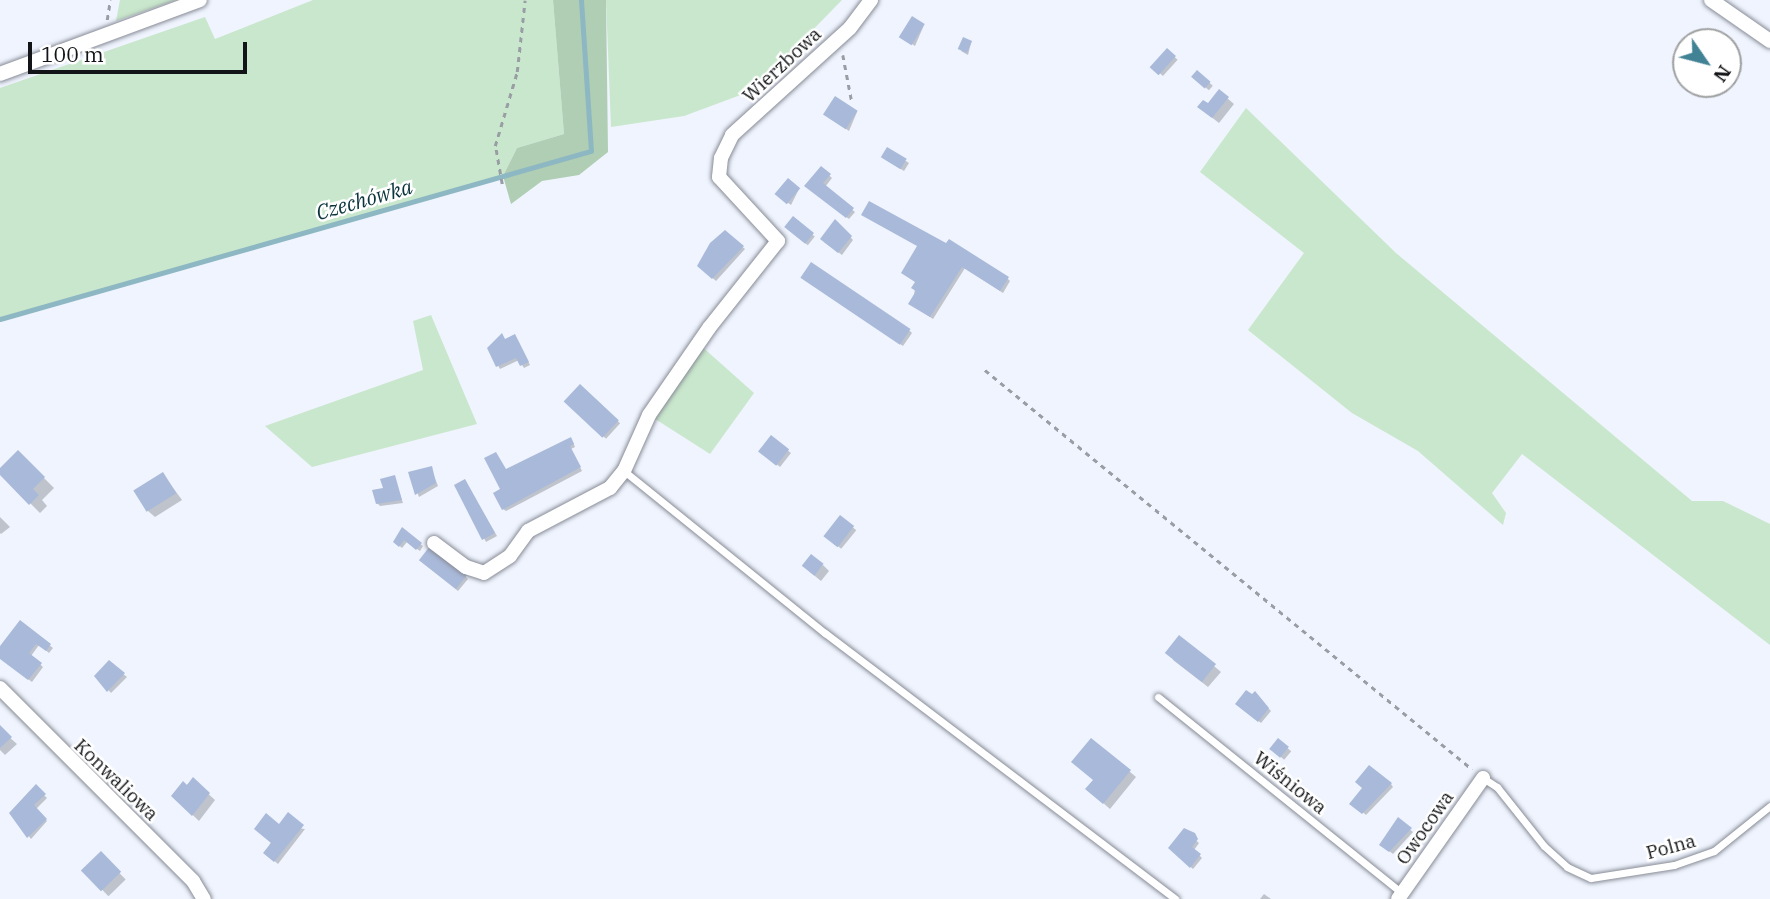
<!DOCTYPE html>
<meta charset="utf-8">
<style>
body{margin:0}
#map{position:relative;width:1770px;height:899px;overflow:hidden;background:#eff4fe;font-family:"IBM Plex Serif",serif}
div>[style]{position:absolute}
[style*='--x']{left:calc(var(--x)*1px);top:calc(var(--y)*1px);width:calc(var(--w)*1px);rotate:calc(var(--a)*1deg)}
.green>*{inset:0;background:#c9e7cc}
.forest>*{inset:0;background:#b0ceb4}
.shadow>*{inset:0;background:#0003;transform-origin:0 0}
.stream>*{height:4.5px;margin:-2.25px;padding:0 2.25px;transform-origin:2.25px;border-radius:2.25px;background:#8db8c3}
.building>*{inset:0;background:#a9b9d9;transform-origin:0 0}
.path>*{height:2.5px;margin-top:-1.25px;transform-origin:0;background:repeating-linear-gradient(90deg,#999da4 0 5px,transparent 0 10px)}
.roads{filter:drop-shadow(0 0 2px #878b95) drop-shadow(0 0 2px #878b95)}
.service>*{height:7px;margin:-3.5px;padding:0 3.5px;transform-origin:3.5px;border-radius:3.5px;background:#fff}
.minor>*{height:14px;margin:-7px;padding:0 7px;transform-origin:7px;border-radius:7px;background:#fff}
span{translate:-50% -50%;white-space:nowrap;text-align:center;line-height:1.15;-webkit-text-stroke:5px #fff;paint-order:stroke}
.street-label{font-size:19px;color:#121417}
.water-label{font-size:21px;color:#0a343d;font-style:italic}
.north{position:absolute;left:1672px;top:28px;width:70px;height:70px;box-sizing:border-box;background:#fff;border:2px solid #a0a1a2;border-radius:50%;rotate:125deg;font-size:19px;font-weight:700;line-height:28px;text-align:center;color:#121417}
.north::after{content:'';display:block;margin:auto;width:24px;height:32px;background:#418295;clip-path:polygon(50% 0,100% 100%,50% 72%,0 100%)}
.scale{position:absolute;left:28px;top:42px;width:219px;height:32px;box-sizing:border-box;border:4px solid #121417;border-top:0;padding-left:9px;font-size:21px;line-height:24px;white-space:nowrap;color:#121417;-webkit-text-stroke:5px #fff;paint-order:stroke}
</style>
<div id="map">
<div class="green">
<i style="clip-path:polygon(120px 0,176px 0,116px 21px)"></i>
<i style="clip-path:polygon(313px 0,553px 0,564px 134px,517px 148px,503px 176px,0 319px,0 88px,205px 17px,215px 39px)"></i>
<i style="clip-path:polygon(606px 0,842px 0,754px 90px,684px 116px,611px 127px)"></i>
<i style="clip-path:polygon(1246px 108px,1396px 253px,1692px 501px,1723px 501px,1770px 524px,1770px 645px,1522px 454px,1492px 493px,1506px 513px,1503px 525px,1418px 451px,1352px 413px,1248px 330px,1304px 253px,1200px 172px)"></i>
<i style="clip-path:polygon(431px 315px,477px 424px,312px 467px,265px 426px,423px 370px,413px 321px)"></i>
<i style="clip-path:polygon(699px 344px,754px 393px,710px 454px,649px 415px)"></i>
</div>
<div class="forest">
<i style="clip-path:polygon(553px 0,606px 0,608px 152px,579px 175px,542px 181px,511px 204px,503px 176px,517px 148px,564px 134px)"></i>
</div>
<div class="shadow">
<i style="clip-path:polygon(924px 25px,915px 46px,904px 39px)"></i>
<i style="clip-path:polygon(971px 43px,968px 55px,961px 51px)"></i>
<i style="left:1168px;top:51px;width:13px;height:22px;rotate:42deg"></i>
<i style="left:1197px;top:72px;width:21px;height:6px;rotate:41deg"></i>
<i style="clip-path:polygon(1227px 98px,1234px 104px,1219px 123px,1206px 113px,1208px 106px)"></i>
<i style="clip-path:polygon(857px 112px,849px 131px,828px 117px)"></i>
<i style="clip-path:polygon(886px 160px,906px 161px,909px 163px,904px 171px)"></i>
<i style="clip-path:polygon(821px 168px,832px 178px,825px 187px,855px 212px,849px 219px,809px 189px)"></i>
<i style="clip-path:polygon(799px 189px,791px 205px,780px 197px)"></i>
<i style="left:793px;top:219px;width:28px;height:11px;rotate:39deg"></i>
<i style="clip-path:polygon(836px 221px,853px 240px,842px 255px,824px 242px)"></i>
<i style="clip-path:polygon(724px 232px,745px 249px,716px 281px,699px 266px)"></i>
<i style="clip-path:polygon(919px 247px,1008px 279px,1010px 281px,1003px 293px,965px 268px,933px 319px,913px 306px)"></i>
<i style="clip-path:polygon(805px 280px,910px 331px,912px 333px,903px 346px)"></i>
<i style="clip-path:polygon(517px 339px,530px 365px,524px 368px,519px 360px,500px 369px,489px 349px)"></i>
<i style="left:580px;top:387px;width:54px;height:21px;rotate:42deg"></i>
<i style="clip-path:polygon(771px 437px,791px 453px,780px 467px,763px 453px)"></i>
<i style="clip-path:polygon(573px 442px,575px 447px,571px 449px,582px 471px,506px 511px,503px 509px,506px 471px)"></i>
<i style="clip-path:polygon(18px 452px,54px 488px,42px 500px,47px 506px,40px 513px,0 473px)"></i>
<i style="clip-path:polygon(431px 468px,438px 486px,419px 497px,410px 473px)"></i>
<i style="clip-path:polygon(163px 474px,182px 500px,155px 517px,148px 511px)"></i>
<i style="clip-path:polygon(394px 477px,403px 503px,380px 506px,377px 503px)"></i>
<i style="clip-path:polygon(465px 481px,497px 536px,486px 542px,457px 486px)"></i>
<i style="clip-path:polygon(0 517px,10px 527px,1px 534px,0 533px)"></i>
<i style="left:840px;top:517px;width:21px;height:24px;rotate:39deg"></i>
<i style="clip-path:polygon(402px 530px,423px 546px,420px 551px,407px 542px,402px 548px,395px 542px)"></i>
<i style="clip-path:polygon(423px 563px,465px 576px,468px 579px,458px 591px)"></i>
<i style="clip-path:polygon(823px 565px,829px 571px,821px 581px,810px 572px)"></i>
<i style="clip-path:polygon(20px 622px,53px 648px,49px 653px,39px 645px,31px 656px,43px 667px,32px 682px,0 658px,0 649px)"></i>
<i style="clip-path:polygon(1180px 637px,1221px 672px,1208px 687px,1173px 660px)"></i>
<i style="clip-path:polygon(109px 663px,127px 677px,111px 693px,96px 676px)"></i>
<i style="clip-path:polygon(1255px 694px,1271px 711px,1261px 723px,1237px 704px)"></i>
<i style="clip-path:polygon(0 729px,17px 744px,5px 755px,0 750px)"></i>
<i style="left:1279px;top:741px;width:16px;height:11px;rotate:40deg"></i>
<i style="clip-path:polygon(1129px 771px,1136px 777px,1110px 809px,1094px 795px)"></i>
<i style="clip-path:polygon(193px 780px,215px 800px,199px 821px,173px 796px)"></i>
<i style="clip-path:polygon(1391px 784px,1393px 787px,1366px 815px,1352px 803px,1364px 788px)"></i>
<i style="clip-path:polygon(36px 787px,47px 798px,36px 809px,47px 821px,31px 839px,11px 813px)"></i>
<i style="clip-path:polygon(1398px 820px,1413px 832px,1393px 854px,1384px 847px)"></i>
<i style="clip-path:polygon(280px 826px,305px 829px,278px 864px,265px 853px)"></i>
<i style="clip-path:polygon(1184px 830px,1199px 843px,1194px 850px,1202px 858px,1193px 869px,1170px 848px)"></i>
<i style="left:100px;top:853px;width:37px;height:24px;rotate:46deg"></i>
<i style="clip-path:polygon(1264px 894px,1271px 899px,1260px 899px)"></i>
</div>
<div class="stream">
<i style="--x:0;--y:319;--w:614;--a:-15.87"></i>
<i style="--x:591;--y:151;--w:151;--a:-93.8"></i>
</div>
<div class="building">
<i style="left:912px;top:16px;width:15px;height:25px;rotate:32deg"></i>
<i style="left:963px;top:37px;width:10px;height:13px;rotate:24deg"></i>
<i style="left:1167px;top:48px;width:12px;height:26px;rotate:42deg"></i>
<i style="left:1197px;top:70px;width:18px;height:9px;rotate:41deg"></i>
<i style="clip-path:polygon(1219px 89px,1229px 97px,1212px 118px,1197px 107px,1203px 100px,1208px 103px)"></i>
<i style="left:835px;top:96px;width:27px;height:22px;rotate:33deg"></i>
<i style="left:887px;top:147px;width:23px;height:12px;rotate:31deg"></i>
<i style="clip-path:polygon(821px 166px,831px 174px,823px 183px,854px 208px,846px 218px,804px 186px)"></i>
<i style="left:788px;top:178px;width:16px;height:21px;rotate:40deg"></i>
<i style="clip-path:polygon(869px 201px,946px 243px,949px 239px,1009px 277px,1000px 291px,962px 267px,930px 317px,908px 304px,916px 291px,911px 288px,915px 282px,901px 273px,917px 246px,861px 215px)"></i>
<i style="left:793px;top:216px;width:27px;height:14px;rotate:39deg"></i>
<i style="clip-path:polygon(835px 219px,852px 236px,838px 253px,820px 239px)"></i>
<i style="clip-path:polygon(725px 230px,744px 246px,712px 279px,697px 266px,710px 243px)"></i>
<i style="left:811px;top:262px;width:120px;height:19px;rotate:34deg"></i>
<i style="clip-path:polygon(502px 333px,505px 339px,515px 334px,529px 362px,520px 366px,516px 358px,496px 367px,487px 348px)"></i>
<i style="left:580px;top:384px;width:53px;height:24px;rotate:43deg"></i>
<i style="left:771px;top:435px;width:23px;height:21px;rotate:38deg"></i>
<i style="clip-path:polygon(571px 437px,574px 444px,570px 446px,581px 467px,502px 510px,493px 493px,500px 489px,484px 458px,496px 452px,506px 469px)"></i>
<i style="clip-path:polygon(18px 450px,45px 477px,33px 489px,39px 495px,29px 505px,0 475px,0 468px)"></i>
<i style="clip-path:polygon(432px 466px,436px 483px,415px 495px,408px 472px)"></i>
<i style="left:163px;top:472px;width:25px;height:35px;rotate:58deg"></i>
<i style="clip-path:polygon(395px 475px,402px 500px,376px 504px,372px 490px,383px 488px,380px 479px)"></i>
<i style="clip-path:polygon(465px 479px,495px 533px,482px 540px,454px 485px)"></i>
<i style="left:840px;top:515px;width:18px;height:27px;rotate:38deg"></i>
<i style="clip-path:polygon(402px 527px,422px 543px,416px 550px,404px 540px,399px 547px,393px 542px)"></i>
<i style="left:430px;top:546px;width:47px;height:18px;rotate:38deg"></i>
<i style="left:811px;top:554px;width:16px;height:15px;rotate:38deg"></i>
<i style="clip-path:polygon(20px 620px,51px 644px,46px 651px,36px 644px,29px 653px,42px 663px,28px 680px,0 659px,0 646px)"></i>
<i style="left:1179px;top:635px;width:47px;height:23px;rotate:38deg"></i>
<i style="clip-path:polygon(109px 660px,125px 673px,107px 692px,94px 676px)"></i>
<i style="clip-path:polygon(1246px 690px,1252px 694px,1255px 691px,1269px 708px,1258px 722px,1235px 704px)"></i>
<i style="clip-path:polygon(0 725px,12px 737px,0 748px)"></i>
<i style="clip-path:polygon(1091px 738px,1131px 770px,1103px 804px,1085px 789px,1093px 780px,1071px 762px)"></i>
<i style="left:1278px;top:738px;width:14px;height:14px;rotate:39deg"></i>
<i style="clip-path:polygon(1369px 765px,1392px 783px,1362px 814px,1349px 804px,1362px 788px,1355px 782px)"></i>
<i style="clip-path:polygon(193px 777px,210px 793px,192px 816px,171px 796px,183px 781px,187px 785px)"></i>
<i style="clip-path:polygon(36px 784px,46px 794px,34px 805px,47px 819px,27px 838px,9px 813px)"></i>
<i style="clip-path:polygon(288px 812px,304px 825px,274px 862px,263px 853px,271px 843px,254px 829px,266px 813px,279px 824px)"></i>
<i style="clip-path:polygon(1398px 817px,1412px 828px,1389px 852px,1379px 845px)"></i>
<i style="clip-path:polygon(1184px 828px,1195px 833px,1198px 839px,1192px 847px,1201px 854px,1190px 868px,1168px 848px)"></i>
<i style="left:101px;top:851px;width:29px;height:28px;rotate:46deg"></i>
</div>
<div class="path">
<i style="--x:107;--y:20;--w:20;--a:-81"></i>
<i style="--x:843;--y:55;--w:48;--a:79.2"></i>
<i style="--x:502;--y:184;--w:39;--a:-100"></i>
<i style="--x:495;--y:146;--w:77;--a:-73.4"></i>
<i style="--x:517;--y:72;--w:72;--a:-83.7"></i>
<i style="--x:985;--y:370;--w:630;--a:39.33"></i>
</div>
<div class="roads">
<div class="service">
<i style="--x:624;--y:471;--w:258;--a:38.9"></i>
<i style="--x:825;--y:633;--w:440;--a:37.2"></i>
<i style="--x:1158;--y:697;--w:313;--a:38.8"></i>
<i style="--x:1483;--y:778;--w:17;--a:33"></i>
<i style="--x:1497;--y:787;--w:75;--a:51.5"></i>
<i style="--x:1544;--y:846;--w:31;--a:42"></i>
<i style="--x:1567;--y:867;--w:26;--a:25"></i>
<i style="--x:1591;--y:878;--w:84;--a:-8.9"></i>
<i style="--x:1674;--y:865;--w:42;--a:-19.3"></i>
<i style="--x:1714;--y:851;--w:72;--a:-38.8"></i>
</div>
<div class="minor">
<i style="--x:1711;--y:0;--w:72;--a:34.8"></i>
<i style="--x:0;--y:74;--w:213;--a:-20.3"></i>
<i style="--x:434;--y:543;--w:40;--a:37"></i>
<i style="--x:466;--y:567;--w:19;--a:18"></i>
<i style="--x:484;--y:573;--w:31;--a:-33"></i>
<i style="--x:510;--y:556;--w:31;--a:-54"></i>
<i style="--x:528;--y:531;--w:93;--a:-27.7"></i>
<i style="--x:610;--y:488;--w:22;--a:-51"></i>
<i style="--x:624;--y:471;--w:61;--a:-65.9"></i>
<i style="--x:649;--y:415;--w:106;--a:-55.4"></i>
<i style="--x:709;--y:328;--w:111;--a:-51.6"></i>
<i style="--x:778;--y:241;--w:87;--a:-132.7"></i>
<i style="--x:719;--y:177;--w:19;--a:-84"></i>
<i style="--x:721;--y:158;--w:25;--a:-64"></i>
<i style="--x:732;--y:135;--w:159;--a:-42.2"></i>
<i style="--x:850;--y:28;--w:35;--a:-53"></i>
<i style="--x:0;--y:688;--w:273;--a:45"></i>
<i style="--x:193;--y:881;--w:21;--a:59"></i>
<i style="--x:1398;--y:899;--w:148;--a:-54.9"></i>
</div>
</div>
<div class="street-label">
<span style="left:782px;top:65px;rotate:-43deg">Wierzbowa</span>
<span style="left:116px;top:780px;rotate:44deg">Konwaliowa</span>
<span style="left:1290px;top:783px;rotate:39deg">Wiśniowa</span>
<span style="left:1425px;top:828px;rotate:-55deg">Owocowa</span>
<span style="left:1671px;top:847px;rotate:-15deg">Polna</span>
</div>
<div class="water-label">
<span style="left:364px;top:199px;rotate:-16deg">Czechówka</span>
</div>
<div class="north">N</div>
<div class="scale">100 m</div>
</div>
